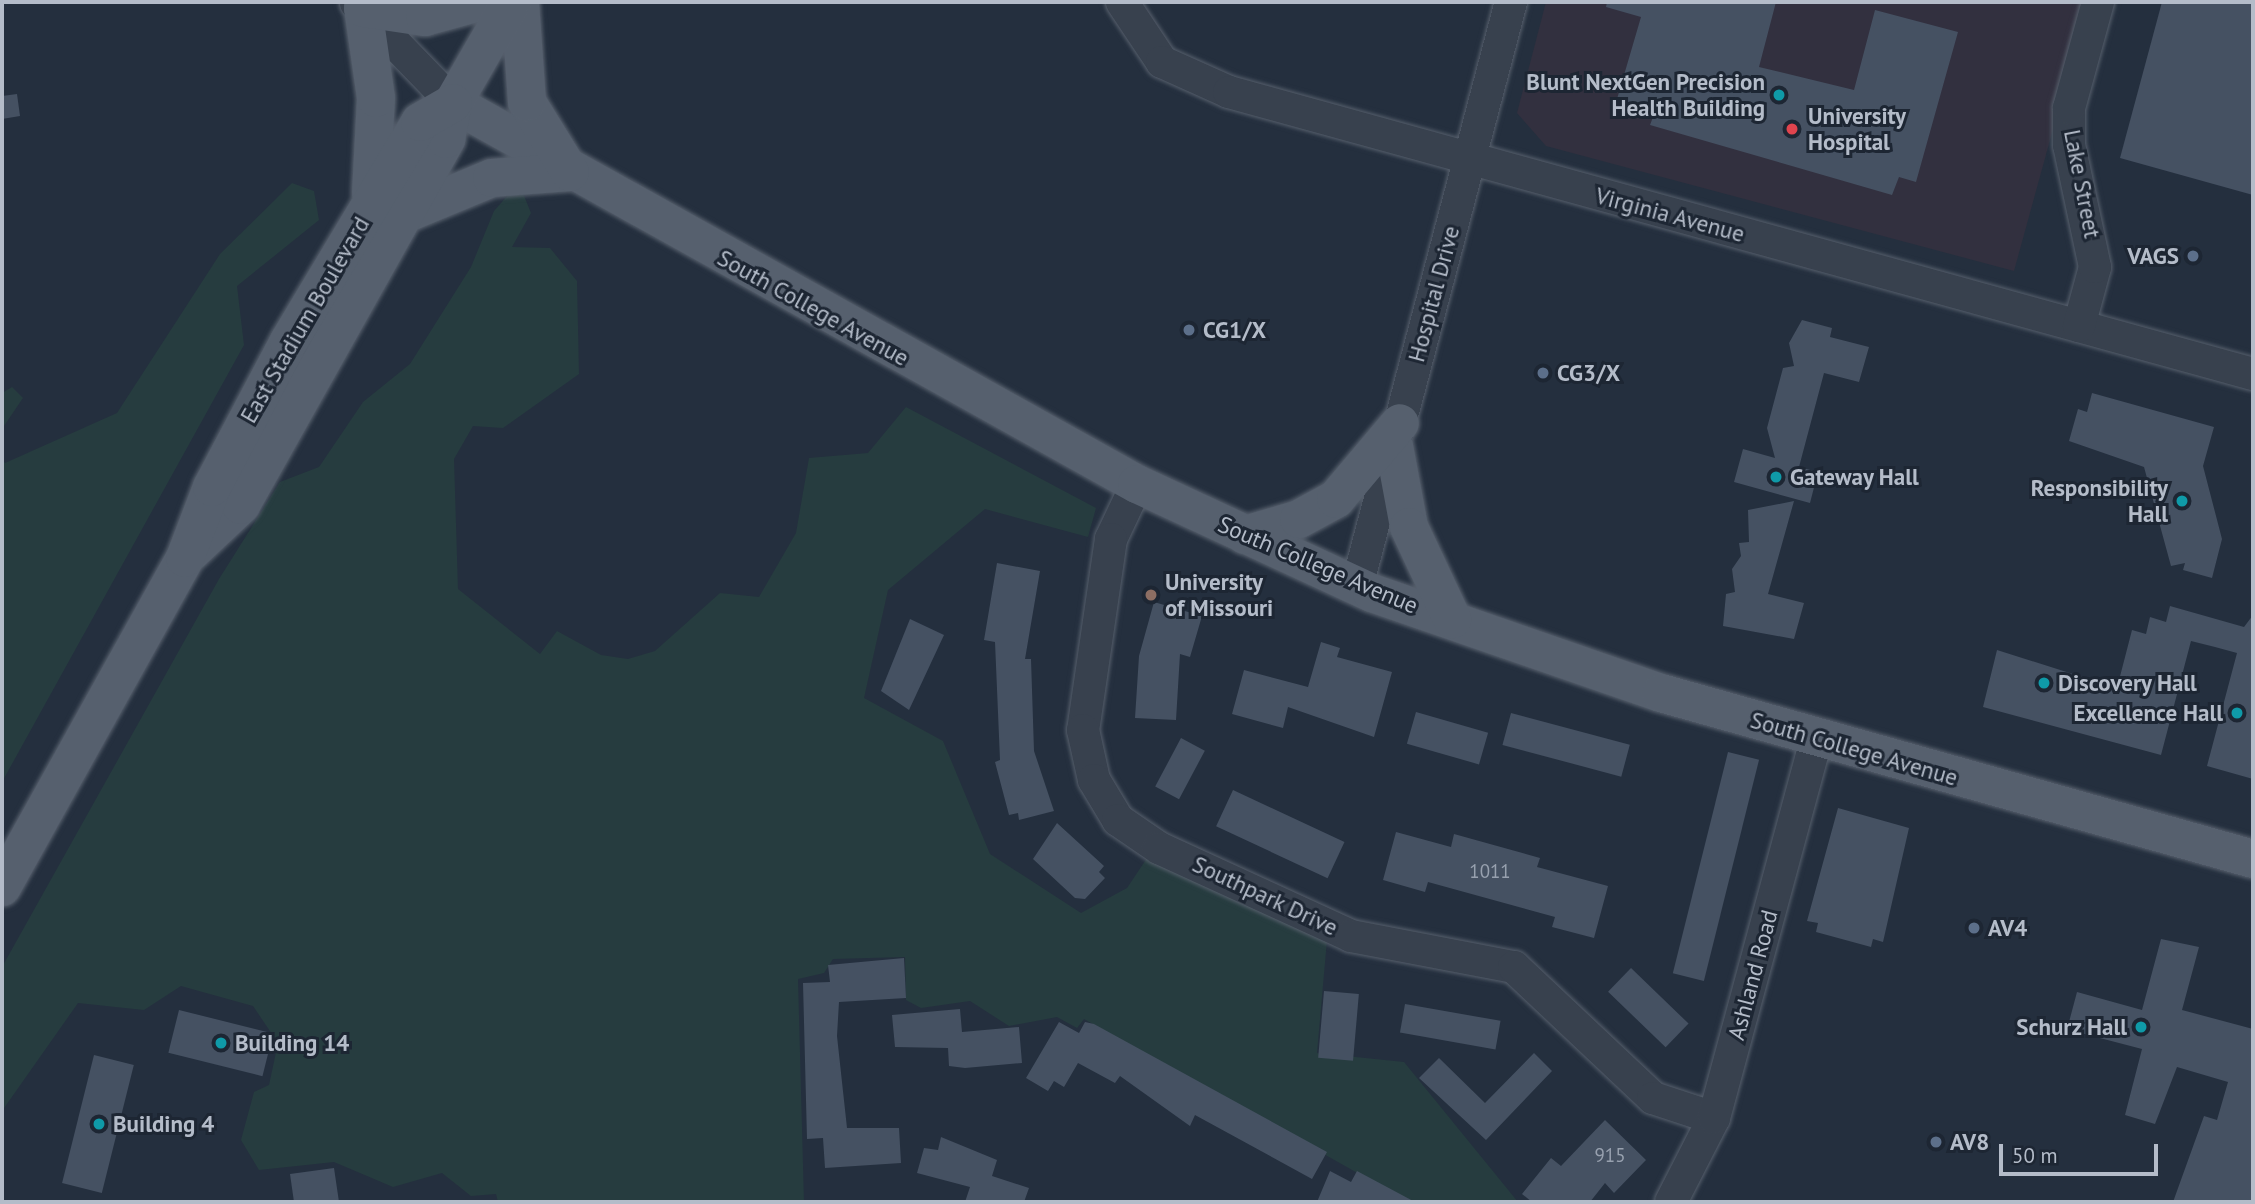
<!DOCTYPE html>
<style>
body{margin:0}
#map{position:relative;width:2255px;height:1204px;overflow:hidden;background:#242f3e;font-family:"PT Sans",sans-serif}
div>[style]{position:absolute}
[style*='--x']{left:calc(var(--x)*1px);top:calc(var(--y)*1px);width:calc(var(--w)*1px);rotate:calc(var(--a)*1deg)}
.medical>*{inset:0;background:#32303f}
.green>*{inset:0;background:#263c3f}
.building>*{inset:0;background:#455162;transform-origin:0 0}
.roads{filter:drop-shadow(0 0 2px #565f6c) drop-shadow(0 0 2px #565f6c)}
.minor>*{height:32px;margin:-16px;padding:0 16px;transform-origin:16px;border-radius:16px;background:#38414e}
.major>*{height:38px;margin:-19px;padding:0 19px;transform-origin:19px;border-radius:19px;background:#56606e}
.dots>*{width:19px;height:19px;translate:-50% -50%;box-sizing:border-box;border:4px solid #1d2633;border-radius:50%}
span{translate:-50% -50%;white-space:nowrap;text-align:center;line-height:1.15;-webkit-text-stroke:6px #1d2633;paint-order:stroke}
.number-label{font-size:19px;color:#98a1af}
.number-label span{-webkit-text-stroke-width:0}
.poi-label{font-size:23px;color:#b4bcc9;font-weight:700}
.right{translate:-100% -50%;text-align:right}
.left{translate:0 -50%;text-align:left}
.street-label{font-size:23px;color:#b4bcc9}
.frame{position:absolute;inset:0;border:4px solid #b4bcc9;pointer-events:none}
.scale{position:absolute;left:1999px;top:1144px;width:159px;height:32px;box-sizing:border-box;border:4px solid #b4bcc9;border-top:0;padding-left:9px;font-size:21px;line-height:24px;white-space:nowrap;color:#b4bcc9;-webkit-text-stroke:5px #1d2633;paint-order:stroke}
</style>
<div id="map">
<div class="medical">
<i style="clip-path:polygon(1546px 2px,2088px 2px,2014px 271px,1546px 146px,1517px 113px)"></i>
</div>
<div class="green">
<i style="clip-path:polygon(292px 183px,314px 191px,319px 220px,237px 286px,244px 345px,2px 782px,2px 459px,5px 463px,117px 413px,220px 254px)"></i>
<i style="clip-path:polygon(523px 193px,531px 213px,512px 247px,550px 248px,577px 281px,579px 374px,503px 428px,473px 426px,454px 459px,458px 589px,540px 654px,557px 631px,601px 655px,628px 659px,655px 651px,720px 593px,759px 597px,796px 533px,809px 458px,868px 453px,906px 407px,1096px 508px,1088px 537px,985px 509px,888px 590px,864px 698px,943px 741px,990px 854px,1081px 913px,1127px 888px,1151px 852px,1327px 940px,1317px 1053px,1404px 1062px,1518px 1202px,1409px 1202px,1084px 1019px,1077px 1028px,1057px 1017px,1009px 1026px,970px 1001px,921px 1008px,906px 1000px,905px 957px,833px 959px,824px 973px,798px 979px,804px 1202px,498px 1202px,496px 1194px,471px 1196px,442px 1173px,393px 1187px,334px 1162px,259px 1170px,241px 1140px,254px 1092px,269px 1085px,278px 1043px,253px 1006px,181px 986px,144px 1010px,78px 1003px,2px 1111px,2px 967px,219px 579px,280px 482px,319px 467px,363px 402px,410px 364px,471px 267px,494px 211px,508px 195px)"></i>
<i style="clip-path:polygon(12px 387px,23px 398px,2px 429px,2px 393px)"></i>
</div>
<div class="building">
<i style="clip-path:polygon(1607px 2px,1776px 2px,1759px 67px,1854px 90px,1875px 10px,1958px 32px,1916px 182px,1899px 177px,1892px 195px,1650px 125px,1656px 109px,1617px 99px,1641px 17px,1606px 7px)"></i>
<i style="clip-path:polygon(2162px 2px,2253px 2px,2253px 195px,2120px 158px)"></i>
<i style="clip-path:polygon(17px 94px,20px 116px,2px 119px,2px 96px)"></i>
<i style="clip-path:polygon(1802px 320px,1832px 328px,1830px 337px,1869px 347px,1859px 382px,1824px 373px,1799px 467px,1818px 472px,1810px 503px,1734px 482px,1743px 449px,1775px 458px,1767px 428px,1783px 368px,1794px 366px,1789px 343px)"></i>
<i style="clip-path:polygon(2092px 393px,2214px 427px,2203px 466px,2222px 539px,2212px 578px,2183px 570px,2185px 563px,2171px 566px,2144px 467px,2069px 441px,2078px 409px,2087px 412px)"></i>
<i style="clip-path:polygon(1794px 501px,1768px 594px,1804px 603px,1794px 639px,1723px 626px,1726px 594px,1735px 592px,1732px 569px,1741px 556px,1739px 543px,1749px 542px,1748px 510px)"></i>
<i style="clip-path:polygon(997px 563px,1040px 571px,1025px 659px,1031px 659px,1034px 751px,1054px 811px,1019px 820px,1018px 813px,1009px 815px,995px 762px,1000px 760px,995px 642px,984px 640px)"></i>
<i style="clip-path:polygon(1154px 602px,1202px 616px,1190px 657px,1180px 654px,1176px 720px,1135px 718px,1139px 656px)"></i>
<i style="clip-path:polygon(2170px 606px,2244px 627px,2253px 615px,2253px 779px,2207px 766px,2237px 653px,2215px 647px,2191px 641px,2161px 755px,1983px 707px,1997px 650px,2117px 688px,2132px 630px,2146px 634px,2150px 617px,2166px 622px)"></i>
<i style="clip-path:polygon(910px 619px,944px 635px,909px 710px,881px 691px)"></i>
<i style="clip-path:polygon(1321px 642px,1340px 648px,1337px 657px,1392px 672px,1374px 737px,1288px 707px,1283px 728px,1232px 714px,1244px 670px,1308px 687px)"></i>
<i style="left:1416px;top:712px;width:75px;height:33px;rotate:16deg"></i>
<i style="left:1511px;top:713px;width:123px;height:33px;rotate:15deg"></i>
<i style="left:1181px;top:738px;width:27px;height:55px;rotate:28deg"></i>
<i style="left:1728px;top:752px;width:32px;height:228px;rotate:14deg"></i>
<i style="left:1233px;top:790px;width:123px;height:40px;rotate:25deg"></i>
<i style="clip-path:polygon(1838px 808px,1909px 828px,1883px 942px,1873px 939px,1871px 947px,1816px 932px,1818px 923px,1807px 921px)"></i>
<i style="clip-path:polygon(1057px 823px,1104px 866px,1099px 872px,1105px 878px,1085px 899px,1075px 898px,1033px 859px)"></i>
<i style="clip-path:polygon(1396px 832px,1451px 847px,1454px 834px,1540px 858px,1537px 867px,1608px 886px,1594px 938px,1552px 927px,1555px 917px,1428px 882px,1425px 892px,1383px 880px)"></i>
<i style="clip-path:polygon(2161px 939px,2199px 947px,2182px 1010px,2253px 1029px,2253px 1202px,2173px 1202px,2204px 1116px,2217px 1120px,2228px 1082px,2177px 1067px,2155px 1124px,2125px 1115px,2142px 1049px,2073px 1031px,2069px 1022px,2077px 992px,2142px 1010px)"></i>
<i style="clip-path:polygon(904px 958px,906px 998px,839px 1002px,837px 1036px,847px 1128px,899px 1128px,901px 1163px,825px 1168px,823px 1138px,807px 1139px,803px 983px,830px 982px,828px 965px)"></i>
<i style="left:1631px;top:968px;width:80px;height:33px;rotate:44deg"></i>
<i style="left:1324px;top:991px;width:35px;height:67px;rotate:5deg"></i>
<i style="left:1405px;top:1004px;width:97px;height:29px;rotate:10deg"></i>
<i style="clip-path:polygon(960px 1009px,962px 1032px,1019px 1027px,1022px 1063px,965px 1068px,949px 1066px,948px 1048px,895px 1047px,892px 1015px)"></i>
<i style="left:179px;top:1010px;width:97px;height:44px;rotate:14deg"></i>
<i style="clip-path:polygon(1059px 1022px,1079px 1033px,1085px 1022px,1094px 1024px,1327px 1152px,1312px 1179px,1195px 1115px,1190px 1126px,1120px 1076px,1115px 1083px,1078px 1063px,1064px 1087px,1054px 1081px,1048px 1091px,1026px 1078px)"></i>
<i style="clip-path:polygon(1534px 1053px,1552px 1071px,1486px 1140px,1419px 1078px,1439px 1058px,1485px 1103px)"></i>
<i style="left:94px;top:1055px;width:41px;height:132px;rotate:14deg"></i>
<i style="clip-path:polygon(1605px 1120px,1646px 1160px,1614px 1193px,1605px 1183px,1590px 1202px,1532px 1202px,1522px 1194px,1551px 1158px,1561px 1166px)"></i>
<i style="clip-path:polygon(941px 1137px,997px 1160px,992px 1176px,1029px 1188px,1024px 1202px,965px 1202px,970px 1187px,917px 1173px,924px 1148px,938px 1150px)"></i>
<i style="clip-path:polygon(334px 1168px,339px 1202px,294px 1202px,290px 1174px)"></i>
<i style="clip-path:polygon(1330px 1171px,1351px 1182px,1357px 1171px,1415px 1202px,1317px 1202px)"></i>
</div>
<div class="roads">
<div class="minor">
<i style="--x:1122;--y:2;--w:72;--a:56.3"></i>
<i style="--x:1162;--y:62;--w:73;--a:24.1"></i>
<i style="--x:1229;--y:92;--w:1062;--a:15.4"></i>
<i style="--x:356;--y:3;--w:139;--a:45.9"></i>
<i style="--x:2079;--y:326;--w:61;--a:-74.8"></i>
<i style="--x:2095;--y:267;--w:125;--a:-102"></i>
<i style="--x:2069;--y:145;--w:37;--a:-90"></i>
<i style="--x:2069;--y:108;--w:110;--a:-74.7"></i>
<i style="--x:1137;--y:484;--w:61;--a:115.3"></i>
<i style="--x:1111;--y:539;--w:193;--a:98.3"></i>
<i style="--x:1083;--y:730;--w:51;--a:77.6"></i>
<i style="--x:1094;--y:780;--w:47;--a:59"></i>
<i style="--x:1118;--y:820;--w:50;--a:34.3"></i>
<i style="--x:1159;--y:848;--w:211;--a:24.6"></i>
<i style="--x:1351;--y:936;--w:166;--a:10.8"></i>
<i style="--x:1514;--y:967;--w:191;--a:43.3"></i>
<i style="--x:1653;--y:1098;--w:64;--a:18.2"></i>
<i style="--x:1357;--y:586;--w:604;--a:-75.23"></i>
<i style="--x:1671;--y:1202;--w:94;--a:-62.9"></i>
<i style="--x:1714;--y:1118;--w:392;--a:-74.9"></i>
</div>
<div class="major">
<i style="--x:453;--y:103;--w:783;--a:29.12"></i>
<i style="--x:1137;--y:484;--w:259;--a:24.9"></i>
<i style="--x:1372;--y:593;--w:306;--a:19.1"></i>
<i style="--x:1661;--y:693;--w:615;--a:15.66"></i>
<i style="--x:371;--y:193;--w:95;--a:-87"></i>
<i style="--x:376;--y:98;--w:91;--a:-98.2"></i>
<i style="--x:363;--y:8;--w:63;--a:8.3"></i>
<i style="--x:425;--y:17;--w:57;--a:-15.3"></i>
<i style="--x:405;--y:214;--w:94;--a:-22.5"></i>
<i style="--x:492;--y:178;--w:78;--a:-4.4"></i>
<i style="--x:570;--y:172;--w:82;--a:-121.6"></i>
<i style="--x:527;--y:102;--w:100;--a:-94"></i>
<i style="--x:1394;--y:446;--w:82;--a:79.5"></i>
<i style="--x:1409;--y:527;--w:102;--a:64.9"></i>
<i style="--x:1245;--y:535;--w:56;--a:-16.5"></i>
<i style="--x:1299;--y:519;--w:42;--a:-28.4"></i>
<i style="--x:1336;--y:499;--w:99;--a:-49.9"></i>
<i style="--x:191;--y:552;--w:69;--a:-43.2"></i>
<i style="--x:241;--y:505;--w:420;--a:-60.7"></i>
<i style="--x:446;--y:139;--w:37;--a:-79"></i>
<i style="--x:453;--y:103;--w:116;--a:-60.1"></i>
<i style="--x:2;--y:887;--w:376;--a:-60.9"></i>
<i style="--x:185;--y:558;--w:76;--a:-69.2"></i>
<i style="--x:212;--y:487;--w:165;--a:-62.2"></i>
<i style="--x:289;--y:341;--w:255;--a:-59.1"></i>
<i style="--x:420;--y:122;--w:38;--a:-30"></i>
</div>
</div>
<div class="dots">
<i style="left:1779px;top:95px;background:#0f9aa8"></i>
<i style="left:1792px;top:129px;background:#e0444e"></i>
<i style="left:2193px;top:256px;background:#5c6f8a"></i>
<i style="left:1189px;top:330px;background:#5c6f8a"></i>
<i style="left:1543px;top:373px;background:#5c6f8a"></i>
<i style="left:1776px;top:477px;background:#0f9aa8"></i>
<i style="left:2182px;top:501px;background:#0f9aa8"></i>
<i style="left:1151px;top:595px;background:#8d6e63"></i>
<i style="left:2044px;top:683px;background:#0f9aa8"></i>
<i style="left:2237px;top:713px;background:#0f9aa8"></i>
<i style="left:1974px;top:928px;background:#5c6f8a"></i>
<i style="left:2141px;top:1027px;background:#0f9aa8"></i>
<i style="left:221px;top:1043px;background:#0f9aa8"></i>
<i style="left:99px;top:1124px;background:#0f9aa8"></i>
<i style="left:1936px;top:1142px;background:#5c6f8a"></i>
</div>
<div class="number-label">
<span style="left:1490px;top:872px">1011</span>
<span style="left:1610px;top:1156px">915</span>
</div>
<div class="poi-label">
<span class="right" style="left:1765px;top:95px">Blunt NextGen Precision<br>Health Building</span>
<span class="left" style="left:1808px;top:129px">University<br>Hospital</span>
<span class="right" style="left:2179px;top:256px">VAGS</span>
<span class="left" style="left:1203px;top:330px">CG1/X</span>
<span class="left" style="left:1557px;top:373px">CG3/X</span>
<span class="left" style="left:1790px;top:477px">Gateway Hall</span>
<span class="right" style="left:2168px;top:501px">Responsibility<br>Hall</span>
<span class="left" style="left:1165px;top:595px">University<br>of Missouri</span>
<span class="left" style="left:2058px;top:683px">Discovery Hall</span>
<span class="right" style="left:2223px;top:713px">Excellence Hall</span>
<span class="left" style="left:1988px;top:928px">AV4</span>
<span class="right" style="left:2127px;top:1027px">Schurz Hall</span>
<span class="left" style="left:235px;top:1043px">Building 14</span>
<span class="left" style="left:113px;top:1124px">Building 4</span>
<span class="left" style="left:1950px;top:1142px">AV8</span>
</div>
<div class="street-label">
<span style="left:2082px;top:184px;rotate:79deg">Lake Street</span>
<span style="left:1670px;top:215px;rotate:15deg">Virginia Avenue</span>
<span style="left:1434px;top:294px;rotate:-75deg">Hospital Drive</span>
<span style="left:813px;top:308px;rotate:29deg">South College Avenue</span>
<span style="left:305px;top:320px;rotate:-60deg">East Stadium Boulevard</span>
<span style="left:1318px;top:565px;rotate:23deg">South College Avenue</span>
<span style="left:1854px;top:749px;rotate:16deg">South College Avenue</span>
<span style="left:1265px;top:896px;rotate:25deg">Southpark Drive</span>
<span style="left:1753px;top:975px;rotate:-75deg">Ashland Road</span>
</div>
<div class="frame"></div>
<div class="scale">50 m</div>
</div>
